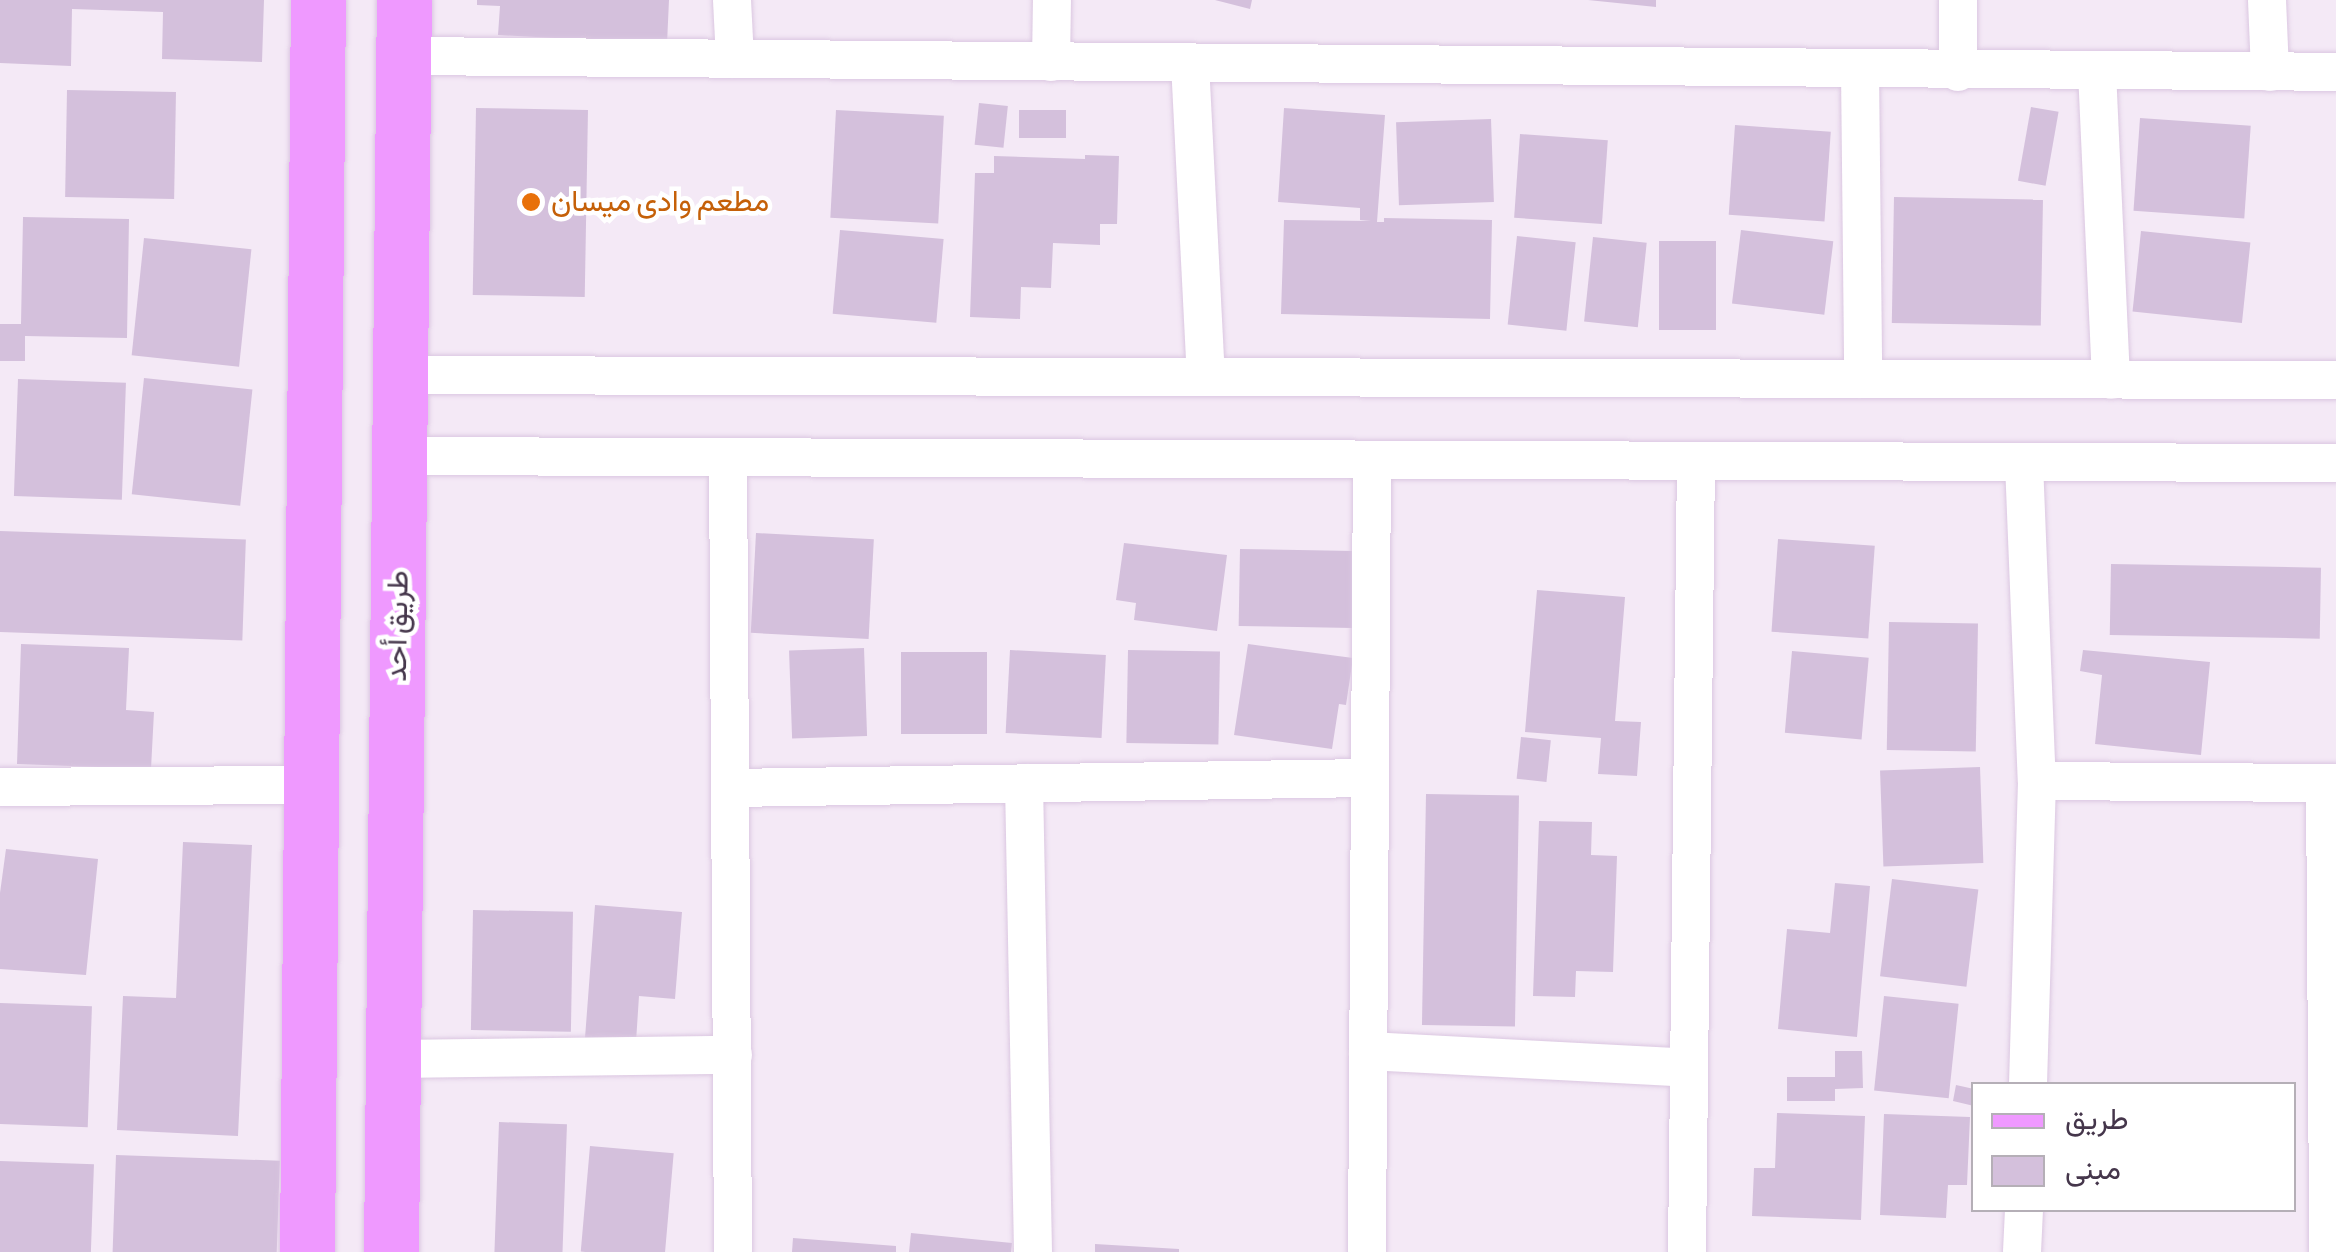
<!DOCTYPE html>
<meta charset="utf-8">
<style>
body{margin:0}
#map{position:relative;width:2336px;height:1252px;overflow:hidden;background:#f4e9f6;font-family:"Sofia Sans Condensed",Vazirmatn,sans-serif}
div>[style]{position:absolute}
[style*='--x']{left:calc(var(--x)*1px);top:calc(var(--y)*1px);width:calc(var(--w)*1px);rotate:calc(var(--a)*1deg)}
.building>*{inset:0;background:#d4c0dc;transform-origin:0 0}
.roads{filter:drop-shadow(0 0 2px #dbc7e1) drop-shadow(0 0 2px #dbc7e1)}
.minor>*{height:38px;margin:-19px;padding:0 19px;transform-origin:19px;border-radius:19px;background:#fff}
.primary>*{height:55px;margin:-27.5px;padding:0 27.5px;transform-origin:27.5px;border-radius:27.5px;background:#ef99ff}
.dots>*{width:28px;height:28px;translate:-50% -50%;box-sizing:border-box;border:5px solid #fff;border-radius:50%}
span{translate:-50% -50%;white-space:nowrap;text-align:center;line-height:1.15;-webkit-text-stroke:9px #fff;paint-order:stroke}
.food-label{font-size:30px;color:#c56008}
.left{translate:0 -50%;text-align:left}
.street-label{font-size:30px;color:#45364b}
.legend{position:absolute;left:1971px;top:1082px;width:325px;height:130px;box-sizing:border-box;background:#fff;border:2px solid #b5afb7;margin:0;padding:12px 18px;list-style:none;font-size:30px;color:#45364b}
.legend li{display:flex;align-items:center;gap:20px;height:50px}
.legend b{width:50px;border:2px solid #b5afb7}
</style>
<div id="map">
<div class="building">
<i style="clip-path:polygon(0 0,264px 0,262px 62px,162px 59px,163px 12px,72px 9px,71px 66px,0 63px)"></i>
<i style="clip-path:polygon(477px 0,669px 0,667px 44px,498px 35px,500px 6px,477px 5px)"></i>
<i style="clip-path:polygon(1215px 0,1252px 0,1250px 9px)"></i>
<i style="clip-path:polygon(1588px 0,1656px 0,1656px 7px)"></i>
<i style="left:67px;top:90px;width:109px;height:107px;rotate:1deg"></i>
<i style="left:979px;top:103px;width:29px;height:42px;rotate:6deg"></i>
<i style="left:2031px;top:107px;width:28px;height:75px;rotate:10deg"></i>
<i style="left:476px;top:108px;width:112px;height:187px;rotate:1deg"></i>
<i style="clip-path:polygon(1284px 108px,1385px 115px,1377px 222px,1384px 222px,1384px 218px,1492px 220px,1490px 319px,1281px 314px,1284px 220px,1371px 221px,1360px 220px,1360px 208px,1278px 202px)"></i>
<i style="left:836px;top:110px;width:108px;height:108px;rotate:3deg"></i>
<i style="left:1019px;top:110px;width:47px;height:28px"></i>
<i style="left:2140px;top:118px;width:111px;height:93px;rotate:4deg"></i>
<i style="left:1491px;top:119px;width:83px;height:95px;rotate:88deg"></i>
<i style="left:1735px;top:125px;width:96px;height:90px;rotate:4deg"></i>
<i style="left:1520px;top:134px;width:88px;height:84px;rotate:4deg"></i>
<i style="clip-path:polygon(1085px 155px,1119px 156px,1117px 224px,1100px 224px,1100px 245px,1053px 243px,1051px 288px,1021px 287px,1020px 319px,970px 317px,975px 173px,994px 173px,994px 156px,1085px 159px)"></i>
<i style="left:1894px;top:197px;width:149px;height:126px;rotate:1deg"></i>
<i style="clip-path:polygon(23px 217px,129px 219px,127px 338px,25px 336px,25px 361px,0 361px,0 324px,21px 324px)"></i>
<i style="left:840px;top:230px;width:104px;height:84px;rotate:5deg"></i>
<i style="left:1741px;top:230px;width:93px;height:74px;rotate:7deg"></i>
<i style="left:2141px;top:231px;width:110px;height:81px;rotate:6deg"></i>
<i style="left:1517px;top:236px;width:59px;height:89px;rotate:6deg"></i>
<i style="left:1593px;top:237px;width:54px;height:85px;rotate:6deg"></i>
<i style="left:144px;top:238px;width:108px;height:118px;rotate:6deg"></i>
<i style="left:1659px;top:241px;width:57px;height:89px"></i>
<i style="left:144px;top:378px;width:109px;height:117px;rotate:6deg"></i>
<i style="left:18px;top:379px;width:108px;height:117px;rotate:2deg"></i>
<i style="left:0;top:531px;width:246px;height:101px;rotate:2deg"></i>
<i style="left:756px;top:533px;width:118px;height:100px;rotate:3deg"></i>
<i style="left:1778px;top:539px;width:97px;height:93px;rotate:4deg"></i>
<i style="clip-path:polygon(1124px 543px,1227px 555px,1217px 631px,1134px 620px,1136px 603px,1116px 600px)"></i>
<i style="left:1240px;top:549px;width:114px;height:77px;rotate:1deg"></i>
<i style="left:2111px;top:564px;width:210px;height:71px;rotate:1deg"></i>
<i style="clip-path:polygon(1537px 590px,1625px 597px,1615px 721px,1641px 722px,1637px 776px,1598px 774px,1601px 738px,1525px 732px)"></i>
<i style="left:1889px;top:622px;width:89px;height:128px;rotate:1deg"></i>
<i style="clip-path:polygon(21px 644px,129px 648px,126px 710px,154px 712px,151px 769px,17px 764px)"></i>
<i style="clip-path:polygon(1248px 644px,1353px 658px,1346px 705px,1339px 704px,1332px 749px,1234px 735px)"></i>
<i style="left:864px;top:648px;width:88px;height:75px;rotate:88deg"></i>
<i style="left:1010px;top:650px;width:96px;height:83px;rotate:3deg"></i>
<i style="left:1128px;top:650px;width:92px;height:93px;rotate:1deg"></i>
<i style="clip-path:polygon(2083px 650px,2210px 662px,2201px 755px,2095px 744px,2102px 675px,2080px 671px)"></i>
<i style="left:1792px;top:651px;width:77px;height:82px;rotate:5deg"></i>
<i style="left:987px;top:652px;width:82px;height:86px;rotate:90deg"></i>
<i style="left:1521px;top:737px;width:30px;height:42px;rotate:6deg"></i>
<i style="left:1980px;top:767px;width:96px;height:100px;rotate:88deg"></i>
<i style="left:1426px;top:794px;width:93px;height:231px;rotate:1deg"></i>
<i style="clip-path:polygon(1539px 821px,1592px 822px,1591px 855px,1617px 856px,1613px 972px,1576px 971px,1575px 997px,1533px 996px)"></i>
<i style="clip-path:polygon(183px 842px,252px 845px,238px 1136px,117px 1130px,123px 996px,176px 998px)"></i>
<i style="clip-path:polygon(6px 849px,98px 859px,86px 975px,0 969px,0 893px)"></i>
<i style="left:1892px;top:879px;width:87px;height:98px;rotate:7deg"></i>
<i style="clip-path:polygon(1835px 883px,1870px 886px,1857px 1037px,1778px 1029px,1787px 929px,1830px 933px)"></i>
<i style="clip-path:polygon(595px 905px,682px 912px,675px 999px,639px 996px,636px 1042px,585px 1038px)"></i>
<i style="left:473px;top:910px;width:100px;height:120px;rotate:1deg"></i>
<i style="left:1884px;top:996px;width:75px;height:95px;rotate:6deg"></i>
<i style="left:0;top:1003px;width:92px;height:121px;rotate:2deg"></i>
<i style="clip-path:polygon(1835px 1051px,1862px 1051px,1863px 1088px,1835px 1089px,1835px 1101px,1787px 1101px,1787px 1077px,1835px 1077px)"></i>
<i style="clip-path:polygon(1956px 1085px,1974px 1089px,1974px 1106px,1953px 1101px)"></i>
<i style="clip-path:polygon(1777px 1113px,1865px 1116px,1861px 1220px,1752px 1216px,1754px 1168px,1775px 1168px)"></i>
<i style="clip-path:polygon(1884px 1114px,1970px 1117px,1967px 1185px,1948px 1185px,1946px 1218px,1880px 1215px)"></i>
<i style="left:499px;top:1122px;width:68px;height:130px;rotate:2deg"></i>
<i style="left:590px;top:1146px;width:84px;height:106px;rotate:5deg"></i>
<i style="left:116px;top:1155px;width:164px;height:97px;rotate:2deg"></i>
<i style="left:0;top:1161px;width:94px;height:91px;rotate:2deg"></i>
<i style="clip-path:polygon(911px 1233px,1012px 1243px,1011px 1252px,909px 1252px)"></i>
<i style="clip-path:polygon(793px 1238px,896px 1246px,896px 1252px,792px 1252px)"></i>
<i style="clip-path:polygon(1095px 1244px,1179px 1249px,1179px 1252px,1095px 1252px)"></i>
</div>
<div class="roads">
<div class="minor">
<i style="--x:732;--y:0;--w:59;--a:87.1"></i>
<i style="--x:1958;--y:0;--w:72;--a:90"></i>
<i style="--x:2267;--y:0;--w:72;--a:87.6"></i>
<i style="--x:403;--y:56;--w:1933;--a:0.47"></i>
<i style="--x:1051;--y:62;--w:62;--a:-89.1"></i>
<i style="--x:1190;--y:63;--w:314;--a:87.1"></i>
<i style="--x:1860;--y:69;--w:310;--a:89.4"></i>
<i style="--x:2097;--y:71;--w:309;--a:87.4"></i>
<i style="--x:400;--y:375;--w:1936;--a:0.15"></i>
<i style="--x:400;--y:456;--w:1936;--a:0.21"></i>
<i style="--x:728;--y:458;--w:794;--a:89.64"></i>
<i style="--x:2024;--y:463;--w:318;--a:87.7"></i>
<i style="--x:2037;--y:781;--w:303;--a:91.7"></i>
<i style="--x:2037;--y:781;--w:299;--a:0.4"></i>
<i style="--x:1024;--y:783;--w:469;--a:88.9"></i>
<i style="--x:2325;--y:783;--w:469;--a:89.6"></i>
<i style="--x:0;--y:787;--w:310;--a:-0.4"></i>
<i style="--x:731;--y:788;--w:639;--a:-0.9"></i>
<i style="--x:1368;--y:1051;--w:321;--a:3"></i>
<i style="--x:393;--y:1059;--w:340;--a:-0.7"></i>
<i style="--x:1367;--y:1252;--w:790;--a:-89.64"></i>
<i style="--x:1687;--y:1252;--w:790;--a:-89.35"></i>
<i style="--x:2022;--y:1252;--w:42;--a:-87.3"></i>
</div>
<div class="primary">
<i style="--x:307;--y:1252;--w:1252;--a:-89.5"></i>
<i style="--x:391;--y:1252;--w:1252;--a:-89.41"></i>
</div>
</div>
<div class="dots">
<i style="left:531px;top:202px;background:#e8710a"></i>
</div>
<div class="food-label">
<span class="left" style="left:551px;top:202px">مطعم وادى ميسان</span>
</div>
<div class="street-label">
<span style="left:398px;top:626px;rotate:-89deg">طريق أحد</span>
</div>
<ul class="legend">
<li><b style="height:12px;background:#ef99ff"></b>طريق</li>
<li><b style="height:28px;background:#d4c0dc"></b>مبنى</li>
</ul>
</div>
